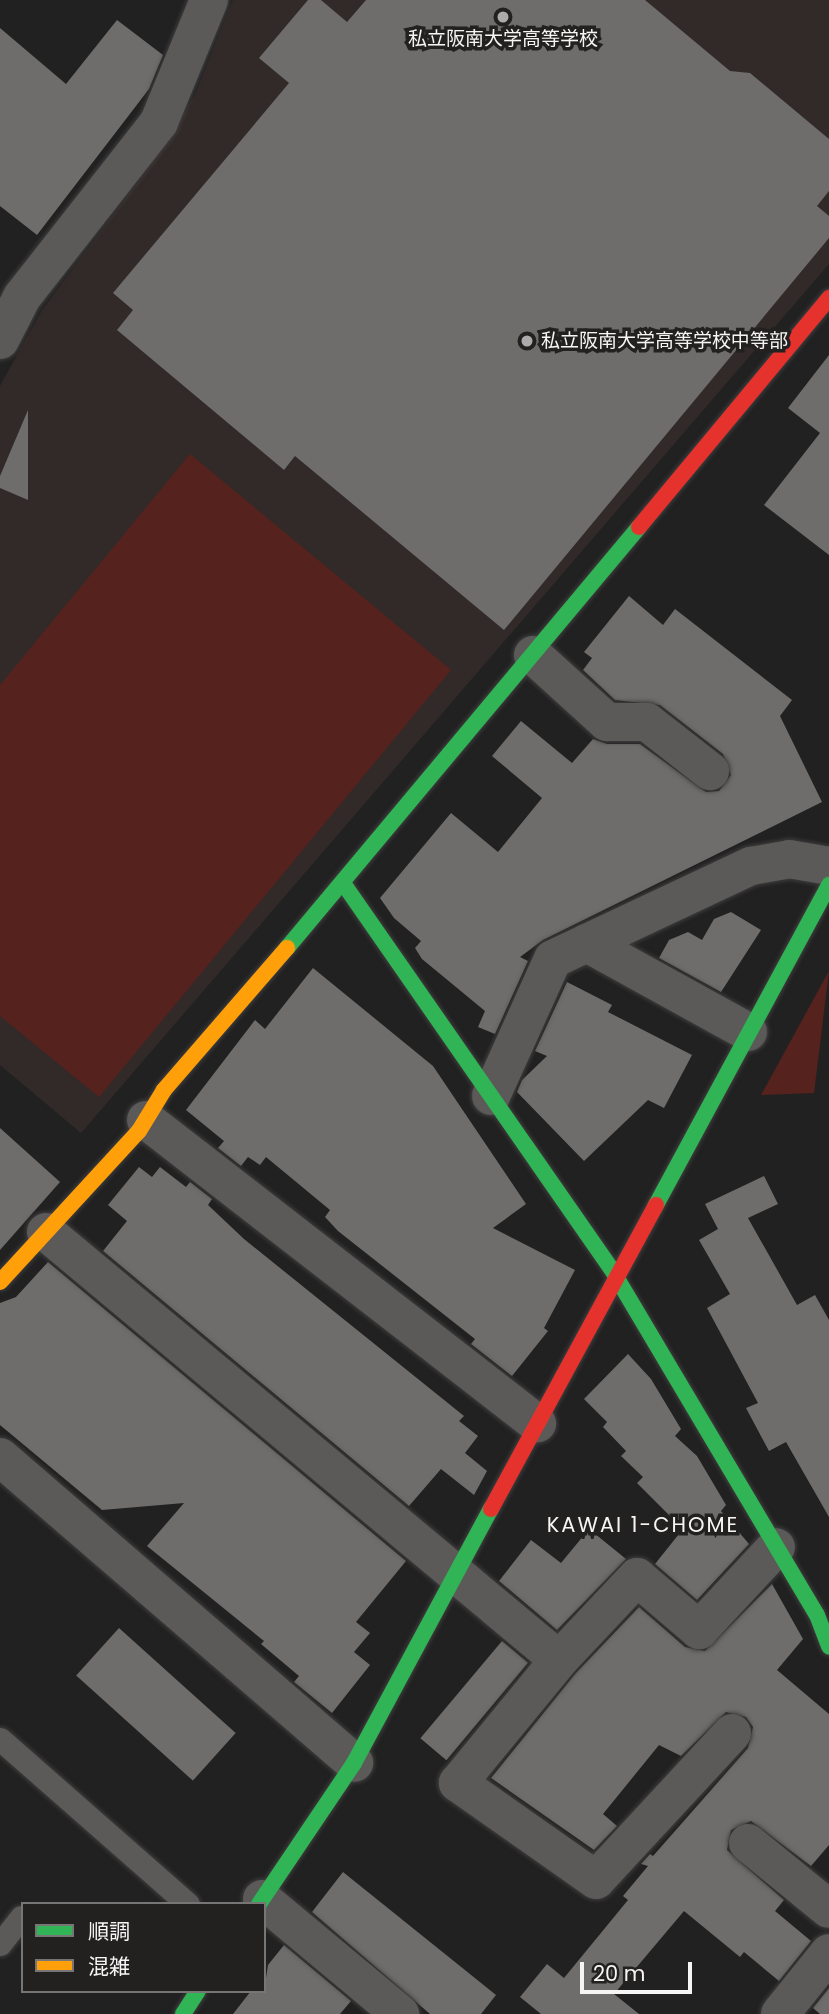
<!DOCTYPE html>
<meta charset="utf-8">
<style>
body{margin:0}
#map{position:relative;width:829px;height:2014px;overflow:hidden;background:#222121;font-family:Poppins,"Noto Sans JP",sans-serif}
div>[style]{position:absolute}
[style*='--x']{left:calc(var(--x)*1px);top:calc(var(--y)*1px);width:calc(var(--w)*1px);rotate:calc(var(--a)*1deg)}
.built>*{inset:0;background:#322a28}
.green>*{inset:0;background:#56221e}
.building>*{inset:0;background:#6e6d6c;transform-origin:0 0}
.roads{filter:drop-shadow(0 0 2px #3e3d3d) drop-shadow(0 0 2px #3e3d3d)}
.lane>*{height:23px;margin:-11.5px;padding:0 11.5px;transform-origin:11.5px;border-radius:11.5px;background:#5b5a59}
.street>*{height:38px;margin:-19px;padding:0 19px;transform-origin:19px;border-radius:19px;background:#5b5a59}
.fast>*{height:16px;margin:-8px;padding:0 8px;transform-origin:8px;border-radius:8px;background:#30b455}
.slow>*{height:16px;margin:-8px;padding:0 8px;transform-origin:8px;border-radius:8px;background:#ff9f0a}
.jam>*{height:16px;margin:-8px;padding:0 8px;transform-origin:8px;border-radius:8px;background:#e5322d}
.dots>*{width:19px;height:19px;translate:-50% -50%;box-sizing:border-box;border:4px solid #232020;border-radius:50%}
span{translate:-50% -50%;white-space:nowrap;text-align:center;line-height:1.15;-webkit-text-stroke:7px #232020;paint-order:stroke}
.poi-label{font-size:19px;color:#f6f4f4}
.left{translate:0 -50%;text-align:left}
.neighbourhood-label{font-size:21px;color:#f6f4f4;letter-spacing:2px}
.legend{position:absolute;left:21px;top:1902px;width:245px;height:91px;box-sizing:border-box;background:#232020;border:2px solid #777575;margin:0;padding:9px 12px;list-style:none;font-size:21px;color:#f6f4f4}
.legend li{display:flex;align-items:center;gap:14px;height:35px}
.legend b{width:35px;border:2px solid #777575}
.scale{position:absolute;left:580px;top:1962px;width:112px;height:32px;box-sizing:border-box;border:4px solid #f6f4f4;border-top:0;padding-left:9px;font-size:21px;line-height:24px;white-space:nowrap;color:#f6f4f4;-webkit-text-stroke:5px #232020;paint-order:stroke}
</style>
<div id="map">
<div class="built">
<i style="clip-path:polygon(233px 0,829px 0,829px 264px,81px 1133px,0 1065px,0 386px,42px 310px,147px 170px,195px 95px)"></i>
</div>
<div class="green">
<i style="clip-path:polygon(190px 454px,451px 670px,99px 1097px,0 1016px,0 685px)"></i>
<i style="clip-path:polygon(829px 971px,814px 1093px,761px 1095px)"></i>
</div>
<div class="building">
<i style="clip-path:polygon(308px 0,321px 0,347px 22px,366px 0,645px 0,730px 71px,750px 73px,829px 139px,829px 191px,817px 206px,829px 216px,829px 238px,504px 630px,295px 456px,284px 470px,117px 330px,133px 310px,113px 293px,289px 83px,259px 58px)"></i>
<i style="clip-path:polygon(117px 20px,163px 55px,149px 89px,37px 235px,0 206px,0 28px,66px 84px)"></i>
<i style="clip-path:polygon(829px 355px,829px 555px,764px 505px,820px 433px,788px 408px)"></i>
<i style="clip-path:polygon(28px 410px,28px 500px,0 488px,0 476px)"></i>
<i style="clip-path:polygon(629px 596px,663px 625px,675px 609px,792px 700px,780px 716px,822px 802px,543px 940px,520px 957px,528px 961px,495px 1034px,478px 1027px,485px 1011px,422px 959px,415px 948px,421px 941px,394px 918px,380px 898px,451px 813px,498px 852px,542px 798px,492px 756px,521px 721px,572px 763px,593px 739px,607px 744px,640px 744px,706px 792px,719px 791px,731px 775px,723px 754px,660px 705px,615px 700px,583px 670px,592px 658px,584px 652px)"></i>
<i style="clip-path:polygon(731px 912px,761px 930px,721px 992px,659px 958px,669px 940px,688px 932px,702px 940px,714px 919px)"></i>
<i style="clip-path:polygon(313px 968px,433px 1066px,526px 1204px,493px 1228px,575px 1270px,544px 1328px,548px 1331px,512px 1376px,471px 1344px,475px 1339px,338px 1231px,325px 1217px,330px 1210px,266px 1157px,260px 1165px,248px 1157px,241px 1166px,218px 1148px,224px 1141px,186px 1110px,255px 1020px,265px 1029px)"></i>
<i style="clip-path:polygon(567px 982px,612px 1005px,608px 1012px,692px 1055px,664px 1108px,648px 1100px,584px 1161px,517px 1092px,522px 1080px,547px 1056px,535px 1051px)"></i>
<i style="clip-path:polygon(0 1128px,60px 1182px,0 1250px)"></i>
<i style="clip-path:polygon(139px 1167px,152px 1177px,160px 1167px,186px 1187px,190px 1182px,212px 1199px,208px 1205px,244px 1239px,464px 1416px,459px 1421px,478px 1436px,465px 1453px,487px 1471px,474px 1495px,441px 1469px,409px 1506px,103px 1251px,127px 1221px,108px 1205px)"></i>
<i style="clip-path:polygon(764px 1176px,778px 1204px,748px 1218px,797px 1305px,815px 1295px,829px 1320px,829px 1517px,786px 1442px,769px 1451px,746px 1408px,758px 1403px,707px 1308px,730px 1294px,699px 1240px,718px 1229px,705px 1204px)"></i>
<i style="clip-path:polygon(48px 1262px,406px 1561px,356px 1622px,370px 1633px,354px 1652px,370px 1665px,332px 1713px,294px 1682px,299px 1676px,261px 1644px,264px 1641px,147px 1546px,184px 1503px,102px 1510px,0 1425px,0 1303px,16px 1297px)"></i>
<i style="clip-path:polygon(628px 1354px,651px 1379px,681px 1429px,675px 1436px,697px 1456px,726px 1505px,721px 1511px,749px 1544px,697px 1600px,655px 1564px,683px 1529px,637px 1483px,643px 1477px,621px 1456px,626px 1451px,603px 1427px,607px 1422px,584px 1399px)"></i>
<i style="clip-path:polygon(589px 1529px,626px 1559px,557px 1630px,499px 1581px,531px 1540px,561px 1563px)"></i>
<i style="clip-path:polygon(772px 1584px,803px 1639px,777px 1670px,829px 1714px,829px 1845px,811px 1866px,751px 1821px,731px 1830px,727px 1850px,784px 1900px,775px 1911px,811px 1941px,779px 1981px,744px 1952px,740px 1957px,684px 1911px,614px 1994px,639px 2014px,541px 2014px,520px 1997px,547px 1964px,564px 1978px,628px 1900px,623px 1896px,648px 1866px,641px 1864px,650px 1854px,653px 1856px,748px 1748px,753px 1727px,746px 1717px,726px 1712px,681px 1756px,659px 1745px,603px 1814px,617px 1826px,594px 1850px,491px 1778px,575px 1674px,639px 1607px,685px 1647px,705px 1651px)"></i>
<i style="left:119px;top:1628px;width:157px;height:64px;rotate:42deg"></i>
<i style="left:502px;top:1641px;width:34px;height:127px;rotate:40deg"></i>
<i style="clip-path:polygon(343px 1872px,496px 1995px,481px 2014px,430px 2014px,312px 1912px)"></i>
<i style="clip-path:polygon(284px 1945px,351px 2001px,340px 2014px,233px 2014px,251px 1991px,264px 1991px,268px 1965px)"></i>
<i style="clip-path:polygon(829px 1988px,829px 2014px,820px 2014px,813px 2008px)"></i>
</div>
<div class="roads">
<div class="lane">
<i style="--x:0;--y:1739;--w:250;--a:41.3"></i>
<i style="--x:0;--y:1944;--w:34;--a:-52"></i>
</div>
<div class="street">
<i style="--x:0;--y:340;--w:48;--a:-62.9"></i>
<i style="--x:22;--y:297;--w:222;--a:-51.9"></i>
<i style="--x:159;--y:122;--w:132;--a:-67.7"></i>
<i style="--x:533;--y:655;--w:100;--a:42.2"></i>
<i style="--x:607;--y:722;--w:40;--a:0"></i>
<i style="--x:647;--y:722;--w:80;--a:37.9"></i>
<i style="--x:587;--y:943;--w:184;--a:28.9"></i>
<i style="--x:491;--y:1096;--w:150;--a:-65.7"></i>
<i style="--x:553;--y:959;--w:219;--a:-25.2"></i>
<i style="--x:751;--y:866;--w:39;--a:-10"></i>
<i style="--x:789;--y:859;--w:41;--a:9.9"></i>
<i style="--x:146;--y:1120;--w:495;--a:37.8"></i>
<i style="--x:46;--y:1232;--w:668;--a:39.84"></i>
<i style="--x:0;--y:1457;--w:468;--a:40.8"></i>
<i style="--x:732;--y:1733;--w:200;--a:132.8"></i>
<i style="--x:596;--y:1880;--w:169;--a:-144.9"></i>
<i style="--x:458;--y:1783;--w:159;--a:-50.6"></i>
<i style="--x:559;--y:1660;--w:114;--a:-46.8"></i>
<i style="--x:637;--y:1577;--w:82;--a:40.5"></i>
<i style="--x:699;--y:1630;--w:113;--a:-47.1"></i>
<i style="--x:748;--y:1843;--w:104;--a:39.2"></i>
<i style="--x:262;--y:1899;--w:180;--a:39.8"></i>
<i style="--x:780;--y:2014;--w:78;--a:-51.2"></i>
</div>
<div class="fast">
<i style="--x:343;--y:883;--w:477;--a:55.2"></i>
<i style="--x:615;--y:1275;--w:395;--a:59.3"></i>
<i style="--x:817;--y:1615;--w:34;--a:69"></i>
<i style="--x:287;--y:948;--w:549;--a:-50.1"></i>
<i style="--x:656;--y:1205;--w:364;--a:-61.6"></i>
<i style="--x:259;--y:1904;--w:170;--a:-56"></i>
<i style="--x:354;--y:1763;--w:289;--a:-61.7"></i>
<i style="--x:183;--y:2014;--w:27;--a:-57"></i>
</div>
<div class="slow">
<i style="--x:0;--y:1282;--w:205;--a:-47.4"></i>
<i style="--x:139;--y:1131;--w:48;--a:-58.6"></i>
<i style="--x:164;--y:1090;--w:188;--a:-49.1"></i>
</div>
<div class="jam">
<i style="--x:639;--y:527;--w:298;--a:-50.3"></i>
<i style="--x:491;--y:1509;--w:346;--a:-61.5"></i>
</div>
</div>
<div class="dots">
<i style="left:503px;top:17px;background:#acaaaa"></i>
<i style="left:527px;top:341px;background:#acaaaa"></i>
</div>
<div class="poi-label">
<span style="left:503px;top:39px">私立阪南大学高等学校</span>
<span class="left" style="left:541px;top:341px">私立阪南大学高等学校中等部</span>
</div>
<div class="neighbourhood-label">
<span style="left:643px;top:1525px">KAWAI 1-CHOME</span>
</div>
<ul class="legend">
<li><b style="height:9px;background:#30b455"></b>順調</li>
<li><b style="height:9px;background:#ff9f0a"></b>混雑</li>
</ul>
<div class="scale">20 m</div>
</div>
